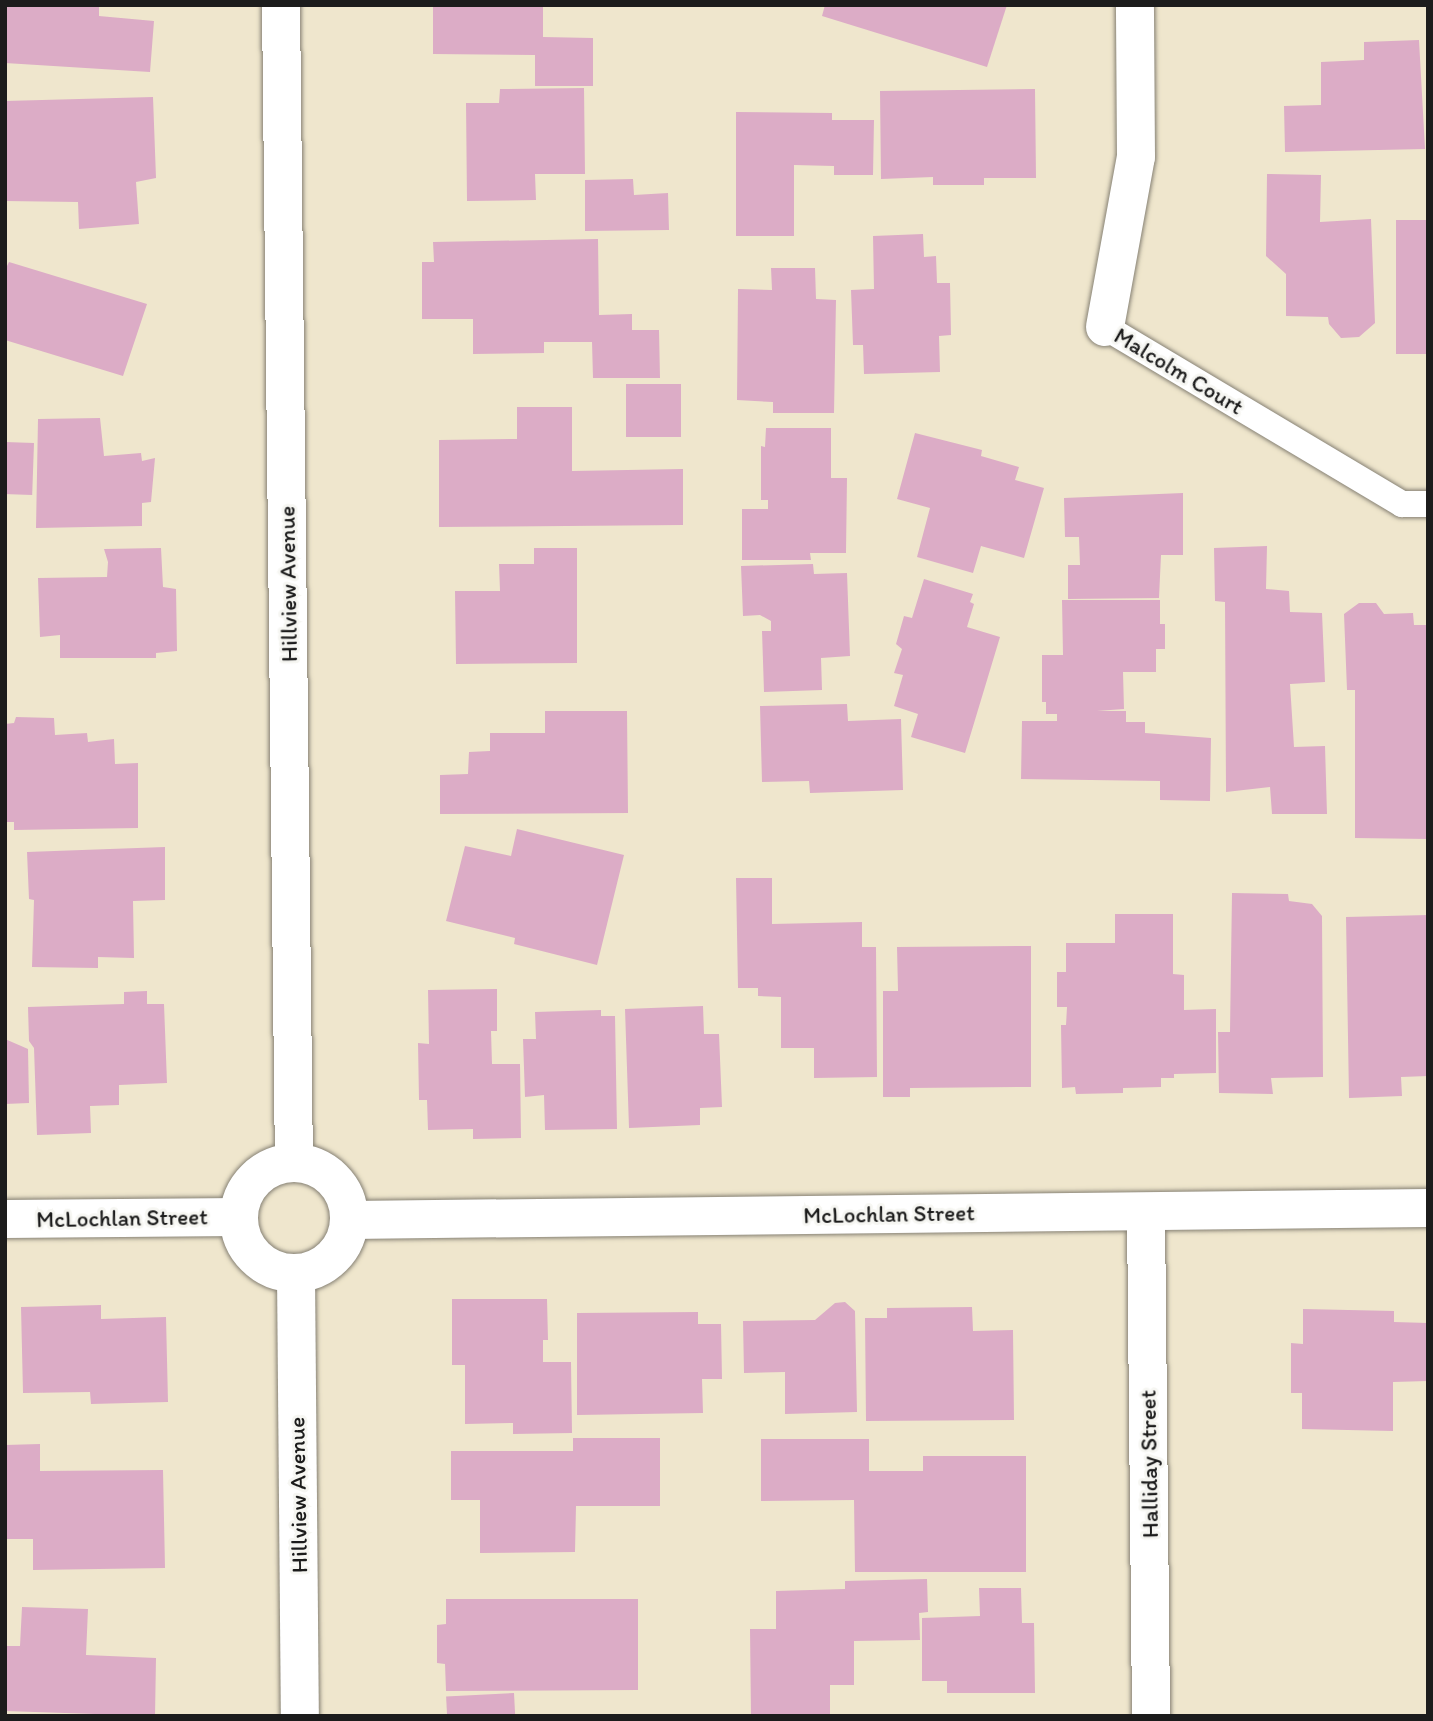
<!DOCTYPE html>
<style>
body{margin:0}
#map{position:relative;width:1433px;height:1721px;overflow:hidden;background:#efe6cd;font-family:Itim,sans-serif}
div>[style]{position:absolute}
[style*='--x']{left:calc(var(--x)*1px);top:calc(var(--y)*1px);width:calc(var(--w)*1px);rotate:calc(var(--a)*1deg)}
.building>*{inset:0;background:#dcacc6;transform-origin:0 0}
.roads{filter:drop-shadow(0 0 2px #868174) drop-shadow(0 0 2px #868174)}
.service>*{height:26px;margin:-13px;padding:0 13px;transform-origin:13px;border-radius:13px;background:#fff}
.minor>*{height:38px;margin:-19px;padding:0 19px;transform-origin:19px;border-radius:19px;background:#fff}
.minor>.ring{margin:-19px;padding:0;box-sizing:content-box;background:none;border:38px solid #fff;border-radius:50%}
span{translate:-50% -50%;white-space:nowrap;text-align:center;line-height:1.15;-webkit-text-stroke:6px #f6f6f2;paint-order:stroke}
.street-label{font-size:23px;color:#1c1c1c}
.frame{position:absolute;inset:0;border:7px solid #1c1c1c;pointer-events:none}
</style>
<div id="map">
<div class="building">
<i style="clip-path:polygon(6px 5px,99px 5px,99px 16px,154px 21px,150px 72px,5px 63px)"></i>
<i style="clip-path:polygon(433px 5px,543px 5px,543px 37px,593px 38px,593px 86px,535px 86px,535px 55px,433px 54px)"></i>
<i style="clip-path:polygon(825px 5px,1007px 5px,987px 67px,822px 16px)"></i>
<i style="clip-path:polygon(1419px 40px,1425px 149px,1285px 152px,1284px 106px,1321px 105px,1321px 62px,1364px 60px,1364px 42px)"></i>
<i style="clip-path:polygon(584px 88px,585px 174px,535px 174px,536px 200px,467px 201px,466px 103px,499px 103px,500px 89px)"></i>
<i style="clip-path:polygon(1035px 89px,1036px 178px,984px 178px,984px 185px,933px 185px,933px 177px,881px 179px,880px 91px)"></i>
<i style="clip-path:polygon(153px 97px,156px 178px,136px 182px,139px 224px,79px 229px,78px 202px,5px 201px,5px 101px)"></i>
<i style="clip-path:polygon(736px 112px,832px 113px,832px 120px,874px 120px,873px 175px,834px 175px,834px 166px,794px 165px,794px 236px,736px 236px)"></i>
<i style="clip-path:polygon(1267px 174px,1321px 175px,1320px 222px,1371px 219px,1375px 323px,1359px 337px,1341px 338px,1329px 324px,1328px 317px,1286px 316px,1286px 274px,1266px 256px)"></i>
<i style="clip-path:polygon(633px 179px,634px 195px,668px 193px,669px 230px,585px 231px,585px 180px)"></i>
<i style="left:1396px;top:220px;width:32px;height:134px"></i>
<i style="clip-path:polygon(923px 234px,924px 257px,936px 256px,937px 283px,950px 283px,951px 335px,939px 336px,940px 372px,864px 374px,863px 345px,853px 345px,851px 290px,874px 289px,873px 236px)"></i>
<i style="clip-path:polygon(598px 239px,599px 315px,632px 314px,632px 330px,659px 330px,660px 378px,593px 378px,592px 342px,544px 342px,544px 353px,473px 354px,473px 319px,422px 319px,422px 262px,434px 262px,433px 242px)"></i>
<i style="clip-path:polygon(9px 262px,147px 304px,123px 376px,5px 340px,5px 270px)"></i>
<i style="clip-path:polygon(771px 268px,815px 268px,816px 299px,836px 300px,834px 413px,773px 413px,773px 402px,737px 400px,738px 289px,772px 290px)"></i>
<i style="left:626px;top:384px;width:55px;height:53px"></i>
<i style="clip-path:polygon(517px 407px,572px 407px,572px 471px,683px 469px,683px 525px,439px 527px,439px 440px,517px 439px)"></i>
<i style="clip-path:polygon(100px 418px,104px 456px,141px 453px,142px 461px,155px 458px,151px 502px,142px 503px,142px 526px,36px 528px,38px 419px)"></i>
<i style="clip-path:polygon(766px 428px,831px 428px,831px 478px,847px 478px,846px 553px,810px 553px,811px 560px,742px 560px,742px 509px,768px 509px,768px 500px,761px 500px,761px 446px,765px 447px)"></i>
<i style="clip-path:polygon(915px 433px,982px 450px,981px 456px,1019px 467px,1015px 480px,1044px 488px,1024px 558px,981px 546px,973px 573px,917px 557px,930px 508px,897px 499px)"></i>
<i style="left:34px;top:443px;width:52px;height:29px;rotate:92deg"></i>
<i style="clip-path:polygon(1183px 493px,1183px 555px,1161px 555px,1159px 598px,1068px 599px,1068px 565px,1080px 565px,1079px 537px,1065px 537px,1064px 498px)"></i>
<i style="clip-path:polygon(1267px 546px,1266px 589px,1289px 591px,1290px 612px,1322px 613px,1325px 682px,1290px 684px,1294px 747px,1325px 746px,1327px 814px,1272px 814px,1270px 787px,1226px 792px,1225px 602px,1215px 601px,1214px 548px)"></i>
<i style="clip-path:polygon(161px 548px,163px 587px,176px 589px,177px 651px,156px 653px,156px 658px,60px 658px,60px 635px,40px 637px,38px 578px,107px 577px,108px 562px,104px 549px)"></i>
<i style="clip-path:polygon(534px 548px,577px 548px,577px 663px,456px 664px,455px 591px,500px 591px,499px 564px,534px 564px)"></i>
<i style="clip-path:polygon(813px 564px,814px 574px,847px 573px,850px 656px,821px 658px,822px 690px,764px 692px,762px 631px,771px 631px,771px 621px,760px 615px,743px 616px,741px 566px)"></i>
<i style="clip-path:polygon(924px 579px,973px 594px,970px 602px,974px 604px,967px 627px,1000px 637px,965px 753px,911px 737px,918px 714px,894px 706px,903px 675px,894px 673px,902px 649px,896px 644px,904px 616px,912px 618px)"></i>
<i style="clip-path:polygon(1062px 600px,1160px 600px,1160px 624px,1165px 624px,1165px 649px,1156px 649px,1156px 672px,1123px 672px,1124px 709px,1097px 711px,1126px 711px,1126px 722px,1145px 722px,1145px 733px,1211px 738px,1210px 801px,1160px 800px,1160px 781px,1021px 779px,1022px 721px,1057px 721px,1057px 714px,1046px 714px,1046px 702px,1042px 702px,1042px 655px,1063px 655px)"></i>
<i style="clip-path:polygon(1359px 603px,1376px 603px,1384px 614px,1413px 613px,1414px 625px,1428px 625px,1428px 839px,1355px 838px,1355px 690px,1347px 690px,1344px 614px)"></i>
<i style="clip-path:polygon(847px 704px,848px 721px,901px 719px,903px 790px,810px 793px,809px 781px,762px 782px,760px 706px)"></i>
<i style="clip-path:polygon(545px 711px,627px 711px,628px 813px,440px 814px,440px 775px,468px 774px,469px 752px,490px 751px,490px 733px,545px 733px)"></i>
<i style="clip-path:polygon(16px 717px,54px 718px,55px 735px,87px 733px,88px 742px,114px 739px,115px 764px,138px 763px,138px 828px,14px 830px,14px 822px,5px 822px,5px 724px,14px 723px)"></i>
<i style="clip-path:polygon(517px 829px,624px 855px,597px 965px,514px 944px,515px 938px,446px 921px,465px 846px,511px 856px)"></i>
<i style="clip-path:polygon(165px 847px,165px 900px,133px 901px,134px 958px,98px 957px,98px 968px,32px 967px,34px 900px,29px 899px,27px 852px)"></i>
<i style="clip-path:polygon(736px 878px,772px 878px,772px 924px,862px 922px,862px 947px,876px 947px,877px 1077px,814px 1078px,814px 1048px,781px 1048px,781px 997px,758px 996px,758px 988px,738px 988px)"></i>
<i style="clip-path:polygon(1232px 893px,1288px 894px,1289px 901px,1312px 904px,1322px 916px,1323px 1077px,1271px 1078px,1273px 1094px,1219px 1093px,1218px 1032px,1230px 1032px)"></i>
<i style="clip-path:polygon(1115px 914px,1173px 914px,1173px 974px,1184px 975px,1184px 1010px,1216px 1009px,1216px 1073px,1174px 1074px,1174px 1078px,1161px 1078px,1161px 1087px,1123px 1088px,1123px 1093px,1076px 1094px,1075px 1087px,1062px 1088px,1061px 1025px,1066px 1025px,1067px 1007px,1057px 1007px,1057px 972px,1066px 972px,1066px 943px,1115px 943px)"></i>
<i style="clip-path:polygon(1428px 915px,1428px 1076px,1401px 1077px,1402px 1096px,1349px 1098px,1346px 917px)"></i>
<i style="clip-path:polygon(1031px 946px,1031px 1087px,910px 1088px,910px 1097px,883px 1097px,883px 991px,898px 991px,897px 947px)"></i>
<i style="clip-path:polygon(497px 989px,497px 1031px,491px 1031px,492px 1064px,520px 1064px,521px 1138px,473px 1139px,473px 1129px,428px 1130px,427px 1100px,419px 1100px,418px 1043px,429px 1044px,428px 990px)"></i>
<i style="clip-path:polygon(147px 991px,147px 1004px,164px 1004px,167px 1083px,119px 1085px,119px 1105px,90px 1106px,91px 1133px,37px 1135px,34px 1048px,29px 1041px,28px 1007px,124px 1004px,124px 992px)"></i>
<i style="clip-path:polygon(703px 1006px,704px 1034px,719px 1034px,722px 1107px,700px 1108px,700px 1125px,629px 1128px,625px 1009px)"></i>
<i style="clip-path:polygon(601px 1010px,601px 1016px,615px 1016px,617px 1129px,545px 1130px,544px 1095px,525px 1097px,523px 1039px,536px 1039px,535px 1012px)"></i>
<i style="clip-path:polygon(5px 1039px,28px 1049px,29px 1103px,5px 1104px)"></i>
<i style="clip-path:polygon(452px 1299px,547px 1299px,548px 1340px,543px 1340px,543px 1362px,571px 1362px,572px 1433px,513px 1434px,513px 1423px,465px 1424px,465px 1365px,452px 1365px)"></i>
<i style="clip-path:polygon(845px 1302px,855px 1311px,857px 1412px,785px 1414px,785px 1372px,744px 1373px,743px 1321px,815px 1320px,835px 1303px)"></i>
<i style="clip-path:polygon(101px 1305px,101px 1319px,166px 1317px,168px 1402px,91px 1404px,90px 1392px,23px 1393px,21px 1307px)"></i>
<i style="clip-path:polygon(972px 1307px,973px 1331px,1013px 1330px,1014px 1420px,866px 1421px,865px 1318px,887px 1318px,887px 1308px)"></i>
<i style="clip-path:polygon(1303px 1309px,1394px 1311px,1394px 1322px,1428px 1323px,1428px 1381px,1393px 1382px,1393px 1431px,1302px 1429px,1302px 1393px,1291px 1393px,1291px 1343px,1303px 1344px)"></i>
<i style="clip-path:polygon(698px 1312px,698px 1324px,721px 1324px,722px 1379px,702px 1379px,703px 1413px,577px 1415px,577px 1313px)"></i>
<i style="clip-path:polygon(573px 1438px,660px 1438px,660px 1506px,576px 1506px,575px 1552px,480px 1553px,480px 1500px,451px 1500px,451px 1451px,573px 1451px)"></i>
<i style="clip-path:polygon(761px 1439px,869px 1439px,869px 1471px,923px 1471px,923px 1456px,1026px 1456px,1026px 1572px,855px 1572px,854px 1500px,761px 1501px)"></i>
<i style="clip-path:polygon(40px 1444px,40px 1471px,163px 1470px,165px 1568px,33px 1570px,33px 1539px,5px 1539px,5px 1445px)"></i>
<i style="clip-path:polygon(927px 1579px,928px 1612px,919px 1613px,920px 1640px,854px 1641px,854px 1685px,830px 1685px,830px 1716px,751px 1716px,750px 1629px,776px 1629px,776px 1591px,845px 1589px,845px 1581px)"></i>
<i style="clip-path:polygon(979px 1588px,1021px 1588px,1022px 1623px,1034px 1623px,1035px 1693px,947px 1693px,947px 1681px,922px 1681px,922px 1618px,980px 1616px)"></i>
<i style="clip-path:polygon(446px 1599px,638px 1599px,638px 1690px,446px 1691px,445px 1664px,437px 1663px,437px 1625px,446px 1624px)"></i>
<i style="clip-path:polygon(22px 1607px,88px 1609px,86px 1655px,156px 1658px,155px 1716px,5px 1711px,5px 1646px,20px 1646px)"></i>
<i style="left:514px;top:1693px;width:21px;height:68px;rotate:87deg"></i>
</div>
<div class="roads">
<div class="service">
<i style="--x:1105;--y:327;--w:346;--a:30.8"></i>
<i style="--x:1402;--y:504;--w:26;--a:0"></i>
</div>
<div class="minor">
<i style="--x:281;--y:5;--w:1157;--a:89.36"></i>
<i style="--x:1105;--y:327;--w:173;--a:-79.7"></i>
<i style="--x:1136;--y:157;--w:152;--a:-90.4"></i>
<i class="ring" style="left:239px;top:1163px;width:72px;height:72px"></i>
<i style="--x:1146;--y:1212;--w:504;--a:89.43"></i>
<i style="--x:5;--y:1219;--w:233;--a:-0.5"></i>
<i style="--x:350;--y:1220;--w:1078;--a:-0.64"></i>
<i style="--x:296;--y:1274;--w:442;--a:89.5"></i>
</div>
</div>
<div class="street-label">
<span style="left:1179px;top:371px;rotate:31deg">Malcolm Court</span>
<span style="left:288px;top:584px;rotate:-91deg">Hillview Avenue</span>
<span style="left:889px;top:1214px;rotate:-1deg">McLochlan Street</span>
<span style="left:122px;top:1218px;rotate:-1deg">McLochlan Street</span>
<span style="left:1149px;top:1464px;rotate:-91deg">Halliday Street</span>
<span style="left:298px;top:1495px;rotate:-91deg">Hillview Avenue</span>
</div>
<div class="frame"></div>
</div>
